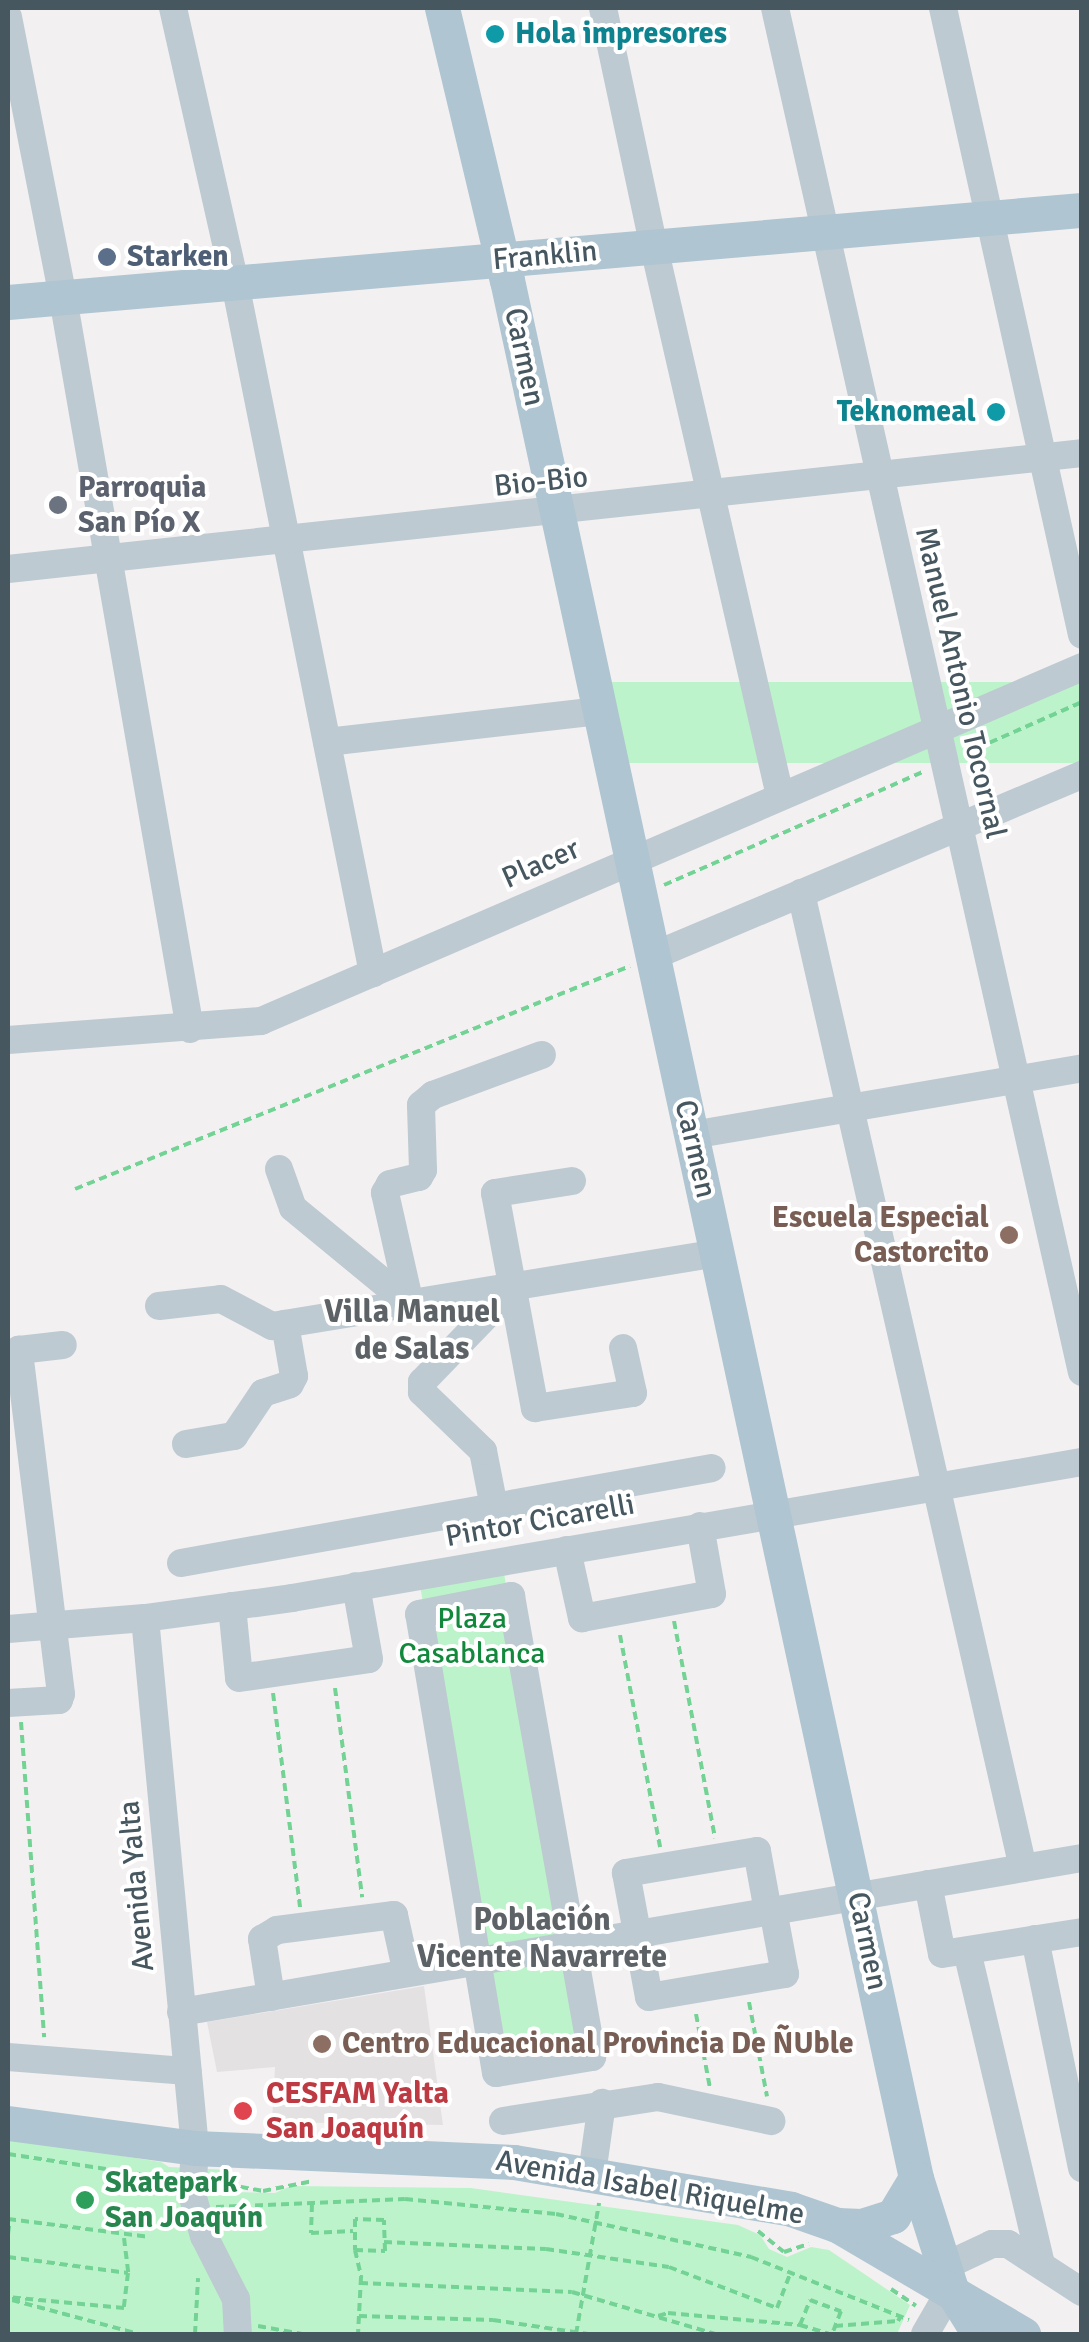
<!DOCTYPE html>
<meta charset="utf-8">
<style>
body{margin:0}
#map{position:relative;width:1089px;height:2342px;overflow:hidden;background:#f3f0f1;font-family:Signika,sans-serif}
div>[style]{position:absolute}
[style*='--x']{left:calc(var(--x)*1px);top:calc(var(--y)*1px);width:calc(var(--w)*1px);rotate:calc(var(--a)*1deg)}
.education>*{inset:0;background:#e4e1e3}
.green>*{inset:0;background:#bdf3ca;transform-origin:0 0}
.path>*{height:4px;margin-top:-2px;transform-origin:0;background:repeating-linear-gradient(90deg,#72d395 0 8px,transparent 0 13px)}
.minor>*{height:28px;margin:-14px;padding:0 14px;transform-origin:14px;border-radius:14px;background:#bdcad1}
.major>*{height:35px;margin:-17.5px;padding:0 17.5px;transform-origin:17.5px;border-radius:17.5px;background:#afc5d1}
.dots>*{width:28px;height:28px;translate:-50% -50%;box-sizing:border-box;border:5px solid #fff;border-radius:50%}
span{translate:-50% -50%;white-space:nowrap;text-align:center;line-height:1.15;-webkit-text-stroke:8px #fff;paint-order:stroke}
.culture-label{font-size:30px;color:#0d838f;font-weight:700}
.left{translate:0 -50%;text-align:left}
.right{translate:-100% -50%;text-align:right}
.street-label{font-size:30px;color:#475760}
.service-label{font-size:30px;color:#4e5e75;font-weight:700}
.worship-label{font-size:30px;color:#5b616d;font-weight:700}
.education-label{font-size:30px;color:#785e54;font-weight:700}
.park-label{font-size:30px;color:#11883b}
.health-label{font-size:30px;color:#be3a42;font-weight:700}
.leisure-label{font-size:30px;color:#27864d;font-weight:700}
.neighbourhood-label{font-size:32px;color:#5c6266;font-weight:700}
.frame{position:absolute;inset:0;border:10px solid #475760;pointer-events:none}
</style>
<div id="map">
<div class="education">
<i style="clip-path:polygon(424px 1986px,443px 2125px,272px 2122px,275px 2067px,217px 2072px,207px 2022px)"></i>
</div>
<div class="green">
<i style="left:1081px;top:682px;width:81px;height:470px;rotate:90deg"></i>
<i style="clip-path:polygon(504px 1573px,567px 1959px,589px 2052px,507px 2065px,420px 1586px)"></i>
<i style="clip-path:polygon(8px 2138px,161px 2162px,169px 2167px,229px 2170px,229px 2192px,275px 2193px,291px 2186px,471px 2188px,738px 2225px,760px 2235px,769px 2249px,787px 2257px,811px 2247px,829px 2250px,910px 2305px,897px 2334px,8px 2334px)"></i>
</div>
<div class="path">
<i style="--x:966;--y:753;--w:127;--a:-23.7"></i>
<i style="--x:664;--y:885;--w:285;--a:-23.6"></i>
<i style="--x:75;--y:1189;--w:598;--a:-21.89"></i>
<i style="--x:674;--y:1621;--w:221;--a:79.3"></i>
<i style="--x:620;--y:1635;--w:216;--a:79.3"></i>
<i style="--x:335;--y:1688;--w:211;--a:82.6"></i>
<i style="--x:273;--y:1693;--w:216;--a:82.8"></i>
<i style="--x:21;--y:1722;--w:316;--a:85.8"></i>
<i style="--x:749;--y:2002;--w:96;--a:79.2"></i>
<i style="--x:696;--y:2014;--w:75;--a:79.3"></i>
<i style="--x:8;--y:2154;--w:165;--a:8.7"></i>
<i style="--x:215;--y:2182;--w:49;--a:10.6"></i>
<i style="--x:263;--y:2191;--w:51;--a:-11.3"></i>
<i style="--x:312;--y:2204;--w:29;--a:92"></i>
<i style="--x:311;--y:2233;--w:42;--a:-2.7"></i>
<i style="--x:216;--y:2207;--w:189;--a:-2.4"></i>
<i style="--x:405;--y:2199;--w:152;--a:5.7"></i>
<i style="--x:556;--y:2214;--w:200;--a:12.4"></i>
<i style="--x:751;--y:2257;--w:170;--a:21.7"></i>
<i style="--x:8;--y:2219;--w:143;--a:7.2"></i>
<i style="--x:758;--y:2231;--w:33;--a:39"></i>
<i style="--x:784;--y:2252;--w:26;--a:-18"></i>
<i style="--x:8;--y:2234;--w:15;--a:-82"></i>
<i style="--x:124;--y:2238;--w:35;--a:83"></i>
<i style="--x:384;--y:2242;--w:162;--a:2.5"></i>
<i style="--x:546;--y:2249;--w:124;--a:8.3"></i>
<i style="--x:669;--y:2267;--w:116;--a:20.8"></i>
<i style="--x:777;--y:2308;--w:39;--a:-69"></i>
<i style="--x:355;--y:2250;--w:30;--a:2"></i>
<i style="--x:385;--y:2251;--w:31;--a:-92"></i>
<i style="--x:384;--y:2220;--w:29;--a:-178"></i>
<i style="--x:355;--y:2219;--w:31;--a:90"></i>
<i style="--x:355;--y:2250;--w:28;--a:77"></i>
<i style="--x:361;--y:2277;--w:57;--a:93"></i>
<i style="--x:8;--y:2257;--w:121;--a:7.6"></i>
<i style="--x:128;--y:2273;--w:35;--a:97"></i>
<i style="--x:124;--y:2308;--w:117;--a:-174.6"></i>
<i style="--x:360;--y:2283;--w:212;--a:2.4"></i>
<i style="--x:572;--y:2292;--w:150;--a:16.3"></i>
<i style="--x:891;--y:2289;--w:30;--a:34"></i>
<i style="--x:12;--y:2300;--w:131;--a:15"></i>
<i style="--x:359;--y:2316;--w:134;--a:1.7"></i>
<i style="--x:493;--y:2320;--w:96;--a:8.4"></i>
<i style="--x:658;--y:2316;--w:10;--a:-17"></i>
<i style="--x:668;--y:2313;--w:133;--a:5.2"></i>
<i style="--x:800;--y:2325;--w:30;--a:17"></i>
<i style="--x:800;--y:2325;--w:27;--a:-68"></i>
<i style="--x:810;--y:2300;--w:33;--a:20"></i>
<i style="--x:841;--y:2311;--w:25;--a:111"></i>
<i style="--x:258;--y:2326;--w:45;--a:10.3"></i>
<i style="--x:835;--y:2326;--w:63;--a:-4.5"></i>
<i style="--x:898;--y:2321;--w:6;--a:-59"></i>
<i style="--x:195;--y:2334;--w:56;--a:-86.9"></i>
<i style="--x:576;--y:2334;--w:133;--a:-80"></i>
</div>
<div class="minor">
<i style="--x:173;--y:8;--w:282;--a:77.3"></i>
<i style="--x:235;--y:283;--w:704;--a:78.69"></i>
<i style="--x:603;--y:8;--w:231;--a:78"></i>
<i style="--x:651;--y:234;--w:577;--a:77.07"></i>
<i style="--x:775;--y:8;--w:1398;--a:77.32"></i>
<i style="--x:943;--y:8;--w:642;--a:77.5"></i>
<i style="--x:8;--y:17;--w:286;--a:78.9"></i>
<i style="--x:63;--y:298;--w:742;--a:80.14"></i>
<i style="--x:8;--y:569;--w:1080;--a:-6.16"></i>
<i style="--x:327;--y:742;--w:276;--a:-6.5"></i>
<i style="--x:801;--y:893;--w:1000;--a:77.17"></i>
<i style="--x:653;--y:956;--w:466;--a:-22.9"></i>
<i style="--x:8;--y:1040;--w:254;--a:-4.3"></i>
<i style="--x:261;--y:1021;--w:894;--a:-23.32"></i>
<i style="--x:692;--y:1135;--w:396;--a:-9.7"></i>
<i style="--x:279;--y:1169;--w:41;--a:70.3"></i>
<i style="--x:293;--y:1208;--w:151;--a:39.4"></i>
<i style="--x:572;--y:1181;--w:78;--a:171.1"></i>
<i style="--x:495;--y:1193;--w:219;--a:79.5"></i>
<i style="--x:535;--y:1408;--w:99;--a:-8.7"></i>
<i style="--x:633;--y:1393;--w:46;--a:-102.5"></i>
<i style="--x:410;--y:1304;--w:114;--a:-102.7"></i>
<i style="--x:385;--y:1193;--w:10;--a:-61"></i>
<i style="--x:390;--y:1184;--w:30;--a:-14"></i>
<i style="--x:419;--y:1177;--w:8;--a:-60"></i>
<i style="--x:423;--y:1170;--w:65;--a:-91.8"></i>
<i style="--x:421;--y:1105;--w:16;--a:-40"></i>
<i style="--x:433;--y:1095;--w:116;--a:-20.2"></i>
<i style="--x:159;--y:1306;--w:62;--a:-6.4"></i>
<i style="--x:221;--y:1299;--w:58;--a:27.9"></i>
<i style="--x:272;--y:1326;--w:452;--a:-9.3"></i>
<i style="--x:186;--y:1444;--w:49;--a:-9.5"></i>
<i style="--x:234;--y:1436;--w:52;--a:-56"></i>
<i style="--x:263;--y:1393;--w:28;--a:-18"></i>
<i style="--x:290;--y:1384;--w:9;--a:-63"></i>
<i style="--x:294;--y:1376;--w:53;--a:-99.8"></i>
<i style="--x:494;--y:1507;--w:57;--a:-101.1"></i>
<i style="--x:483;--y:1451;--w:85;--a:-136"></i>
<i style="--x:422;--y:1392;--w:10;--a:-90"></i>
<i style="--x:422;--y:1382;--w:131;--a:-45.9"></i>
<i style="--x:567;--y:1550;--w:70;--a:77.6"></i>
<i style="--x:582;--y:1618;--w:132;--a:-10.5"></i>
<i style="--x:712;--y:1594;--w:69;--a:-100"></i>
<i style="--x:181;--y:1563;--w:539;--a:-10.14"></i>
<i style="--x:511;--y:1596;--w:468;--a:80"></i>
<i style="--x:592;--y:2057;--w:97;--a:170.5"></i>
<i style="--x:496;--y:2073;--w:465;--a:-99.5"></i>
<i style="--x:419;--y:1614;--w:94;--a:-11.1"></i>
<i style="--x:232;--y:1606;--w:72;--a:84.4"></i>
<i style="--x:239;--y:1678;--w:131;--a:-8.3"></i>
<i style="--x:369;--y:1659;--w:74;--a:-100.1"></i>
<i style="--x:145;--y:1618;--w:532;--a:84.61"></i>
<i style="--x:195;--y:2148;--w:46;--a:93.7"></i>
<i style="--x:192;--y:2194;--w:44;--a:74.1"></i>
<i style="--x:204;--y:2236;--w:71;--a:63.1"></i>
<i style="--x:236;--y:2299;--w:35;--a:87"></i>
<i style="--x:8;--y:1629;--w:137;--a:-4.6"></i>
<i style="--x:145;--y:1618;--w:148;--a:-7.7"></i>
<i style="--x:292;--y:1598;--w:802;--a:-9.77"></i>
<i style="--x:8;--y:1703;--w:51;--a:-3.4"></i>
<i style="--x:59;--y:1700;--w:6;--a:-72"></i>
<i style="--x:61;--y:1694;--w:347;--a:-97"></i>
<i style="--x:19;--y:1350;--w:44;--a:-6.5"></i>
<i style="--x:928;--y:1884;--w:71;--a:78.7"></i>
<i style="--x:942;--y:1954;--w:142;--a:-8.9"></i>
<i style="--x:768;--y:1911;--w:61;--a:-100.4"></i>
<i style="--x:757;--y:1851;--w:133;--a:170.5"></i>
<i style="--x:626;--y:1873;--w:126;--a:79.5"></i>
<i style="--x:649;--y:1997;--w:138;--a:-9.6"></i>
<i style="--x:785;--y:1974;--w:65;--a:-100.6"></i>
<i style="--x:1035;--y:1939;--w:234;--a:78.4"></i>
<i style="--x:967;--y:1951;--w:322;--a:76.7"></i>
<i style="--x:271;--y:1997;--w:59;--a:-98.8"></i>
<i style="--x:262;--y:1939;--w:17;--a:-31"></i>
<i style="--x:277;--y:1930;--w:118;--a:-7.3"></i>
<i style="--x:394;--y:1915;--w:59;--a:77.4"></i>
<i style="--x:181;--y:2012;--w:914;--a:-9.7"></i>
<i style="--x:8;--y:2057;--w:180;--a:4.5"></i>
<i style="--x:503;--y:2121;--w:157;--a:-8.8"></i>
<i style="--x:658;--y:2097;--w:116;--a:12"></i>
<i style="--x:592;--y:2174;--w:72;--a:-82"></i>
<i style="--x:943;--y:2267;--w:54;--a:-25.1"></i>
<i style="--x:992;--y:2244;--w:16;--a:0"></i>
<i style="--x:1008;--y:2244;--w:88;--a:33"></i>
<i style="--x:925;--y:2334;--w:52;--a:-60"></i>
</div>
<div class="major">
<i style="--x:442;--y:8;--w:280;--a:76.6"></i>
<i style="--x:507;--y:280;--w:1942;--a:77.84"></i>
<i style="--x:916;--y:2178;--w:116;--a:72.5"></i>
<i style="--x:951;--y:2289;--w:53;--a:58.1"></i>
<i style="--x:8;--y:302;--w:1078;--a:-4.9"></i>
<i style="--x:8;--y:2123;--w:189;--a:7.6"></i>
<i style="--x:195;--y:2148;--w:319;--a:2.5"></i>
<i style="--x:514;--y:2162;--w:281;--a:9.6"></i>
<i style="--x:791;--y:2209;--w:49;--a:19.2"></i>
<i style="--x:837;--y:2225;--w:216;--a:30.4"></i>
<i style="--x:837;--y:2225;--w:25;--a:2"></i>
<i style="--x:862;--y:2226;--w:33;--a:-18"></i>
<i style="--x:893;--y:2216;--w:44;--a:-58.8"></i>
</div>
<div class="dots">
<i style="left:495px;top:34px;background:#0f9aa8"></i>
<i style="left:107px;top:257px;background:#5c6f8a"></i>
<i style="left:996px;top:412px;background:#0f9aa8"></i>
<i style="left:58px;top:505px;background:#6b7280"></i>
<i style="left:1009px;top:1235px;background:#8d6e63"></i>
<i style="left:322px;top:2044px;background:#8d6e63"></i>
<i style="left:243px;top:2111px;background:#e0444e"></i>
<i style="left:85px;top:2200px;background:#2e9e5b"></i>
</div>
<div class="culture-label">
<span class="left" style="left:515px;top:34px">Hola impresores</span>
<span class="right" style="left:976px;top:412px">Teknomeal</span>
</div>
<div class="street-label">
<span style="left:545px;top:256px;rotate:-5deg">Franklin</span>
<span style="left:524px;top:357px;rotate:78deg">Carmen</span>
<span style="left:541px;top:482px;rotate:-6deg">Bio-Bio</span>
<span style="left:960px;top:683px;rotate:77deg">Manuel Antonio Tocornal</span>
<span style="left:541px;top:864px;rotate:-24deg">Placer</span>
<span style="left:695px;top:1149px;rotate:77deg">Carmen</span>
<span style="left:540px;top:1521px;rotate:-10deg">Pintor Cicarelli</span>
<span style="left:137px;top:1886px;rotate:-95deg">Avenida Yalta</span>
<span style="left:867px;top:1941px;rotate:78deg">Carmen</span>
<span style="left:650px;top:2188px;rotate:10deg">Avenida Isabel Riquelme</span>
</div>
<div class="service-label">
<span class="left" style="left:127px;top:257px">Starken</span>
</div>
<div class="worship-label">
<span class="left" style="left:78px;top:505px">Parroquia<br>San Pío X</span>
</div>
<div class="education-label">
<span class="right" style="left:989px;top:1235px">Escuela Especial<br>Castorcito</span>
<span class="left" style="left:342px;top:2044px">Centro Educacional Provincia De ÑUble</span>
</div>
<div class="park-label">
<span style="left:472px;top:1636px">Plaza<br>Casablanca</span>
</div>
<div class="health-label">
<span class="left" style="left:266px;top:2111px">CESFAM Yalta<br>San Joaquín</span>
</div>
<div class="leisure-label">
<span class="left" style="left:105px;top:2200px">Skatepark<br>San Joaquín</span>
</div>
<div class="neighbourhood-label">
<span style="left:412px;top:1331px">Villa Manuel<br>de Salas</span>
<span style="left:542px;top:1939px">Población<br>Vicente Navarrete</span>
</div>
<div class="frame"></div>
</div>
